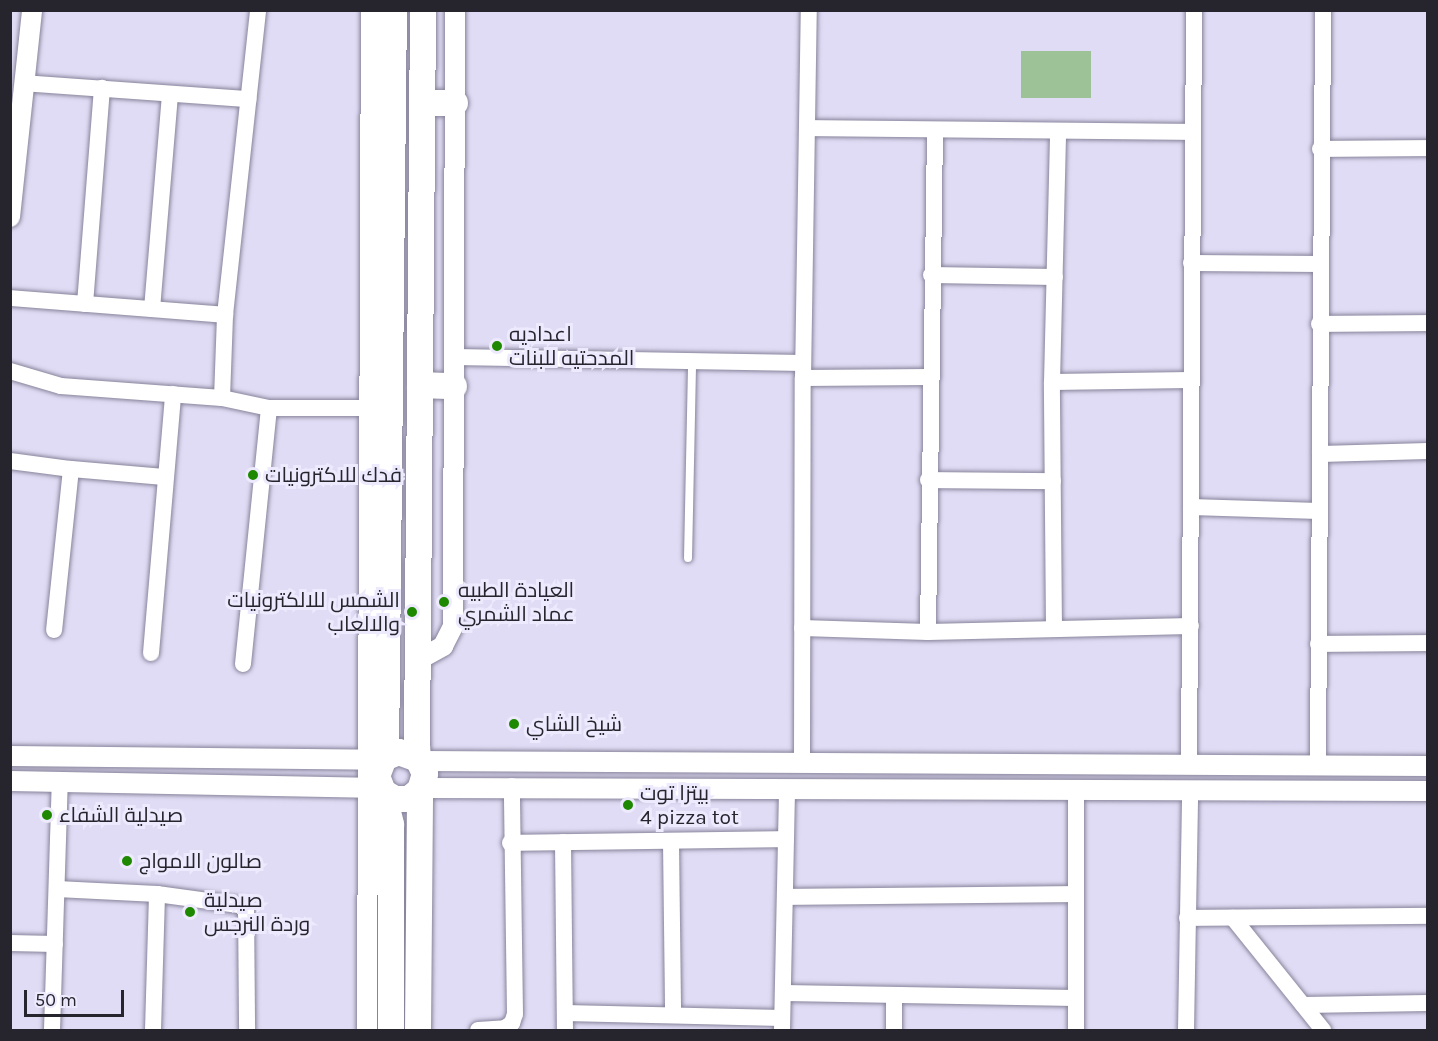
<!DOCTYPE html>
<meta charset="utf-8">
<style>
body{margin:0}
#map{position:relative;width:1438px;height:1041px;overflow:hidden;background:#e0dcf5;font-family:Karla,Cairo,sans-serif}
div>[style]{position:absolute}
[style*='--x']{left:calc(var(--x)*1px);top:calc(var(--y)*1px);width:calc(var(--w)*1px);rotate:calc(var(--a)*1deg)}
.green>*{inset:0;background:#9ec297;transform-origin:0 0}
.roads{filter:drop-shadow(0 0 2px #87839a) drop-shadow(0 0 2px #87839a)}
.service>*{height:8px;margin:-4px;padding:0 4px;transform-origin:4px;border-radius:4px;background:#fff}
.minor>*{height:16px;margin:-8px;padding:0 8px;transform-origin:8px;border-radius:8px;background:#fff}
.tertiary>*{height:20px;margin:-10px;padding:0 10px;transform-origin:10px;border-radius:10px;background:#fff}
.primary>*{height:26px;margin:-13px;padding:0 13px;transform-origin:13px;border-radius:13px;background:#fff}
.dots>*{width:16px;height:16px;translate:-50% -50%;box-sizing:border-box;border:3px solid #edeafe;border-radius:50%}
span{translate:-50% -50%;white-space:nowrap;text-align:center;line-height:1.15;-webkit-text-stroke:6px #edeafe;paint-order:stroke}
.poi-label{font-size:21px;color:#26252e}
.left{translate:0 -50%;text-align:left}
.right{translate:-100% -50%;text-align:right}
.frame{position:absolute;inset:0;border:12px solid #26252e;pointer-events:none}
.scale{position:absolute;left:24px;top:990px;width:100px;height:27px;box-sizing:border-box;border:3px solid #26252e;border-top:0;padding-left:8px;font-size:18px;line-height:21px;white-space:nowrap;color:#26252e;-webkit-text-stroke:4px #edeafe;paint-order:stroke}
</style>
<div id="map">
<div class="green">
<i style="left:1021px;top:51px;width:70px;height:47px"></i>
</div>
<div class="roads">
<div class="service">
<i style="--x:688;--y:558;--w:197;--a:-88.8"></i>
</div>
<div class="minor">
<i style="--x:23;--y:83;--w:226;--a:4.1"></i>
<i style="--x:808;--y:128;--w:384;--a:0.6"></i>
<i style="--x:1320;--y:149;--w:108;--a:-0.5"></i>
<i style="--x:1191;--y:263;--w:129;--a:0.4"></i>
<i style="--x:931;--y:275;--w:124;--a:0.9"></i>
<i style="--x:10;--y:298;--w:216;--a:4.5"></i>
<i style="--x:85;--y:304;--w:217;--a:-85.5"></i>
<i style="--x:152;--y:309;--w:214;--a:-85.2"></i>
<i style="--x:1319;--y:324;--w:109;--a:-0.5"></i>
<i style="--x:454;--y:357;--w:349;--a:1"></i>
<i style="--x:10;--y:371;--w:53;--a:16.4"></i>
<i style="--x:61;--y:386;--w:161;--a:4.3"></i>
<i style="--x:222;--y:398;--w:48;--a:12"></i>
<i style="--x:269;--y:408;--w:112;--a:0"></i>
<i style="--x:803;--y:378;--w:126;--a:-0.5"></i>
<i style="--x:1052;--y:382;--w:138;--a:-0.8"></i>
<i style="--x:222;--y:398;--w:83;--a:-87.9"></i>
<i style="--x:225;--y:315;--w:307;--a:-83.8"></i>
<i style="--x:1320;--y:454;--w:108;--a:-1.6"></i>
<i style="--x:10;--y:461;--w:62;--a:7.5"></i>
<i style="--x:71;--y:469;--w:162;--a:96"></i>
<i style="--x:71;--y:469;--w:94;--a:4.9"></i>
<i style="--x:928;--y:480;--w:125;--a:0.5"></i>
<i style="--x:1191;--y:507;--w:128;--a:1.8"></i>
<i style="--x:802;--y:628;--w:126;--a:1.8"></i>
<i style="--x:928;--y:632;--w:263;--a:-1.3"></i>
<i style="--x:1054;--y:629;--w:247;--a:-90.5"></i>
<i style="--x:1052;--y:382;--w:251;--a:-88.6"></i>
<i style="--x:928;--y:632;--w:501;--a:-89.2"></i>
<i style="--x:1318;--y:644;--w:110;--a:-0.5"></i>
<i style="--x:151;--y:653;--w:260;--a:-85.1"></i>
<i style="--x:243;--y:664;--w:257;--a:-84.2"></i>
<i style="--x:802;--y:762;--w:384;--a:-89.9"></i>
<i style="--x:803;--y:378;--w:368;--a:-89.1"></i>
<i style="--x:1189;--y:766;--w:756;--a:-89.62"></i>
<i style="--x:1318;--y:766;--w:756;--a:-89.62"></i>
<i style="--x:563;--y:842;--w:188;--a:89.4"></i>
<i style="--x:671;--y:842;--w:171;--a:89.3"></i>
<i style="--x:510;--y:843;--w:276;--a:-0.8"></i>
<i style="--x:57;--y:889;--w:100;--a:2.9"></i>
<i style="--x:157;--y:894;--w:90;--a:7.7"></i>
<i style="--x:246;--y:906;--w:124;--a:89.5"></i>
<i style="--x:785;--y:897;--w:288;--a:-0.6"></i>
<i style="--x:1187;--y:918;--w:241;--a:-0.5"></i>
<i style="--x:1233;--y:918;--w:144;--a:51.2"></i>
<i style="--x:10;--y:943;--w:45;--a:1.3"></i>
<i style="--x:784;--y:993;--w:291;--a:1"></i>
<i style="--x:1303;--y:1005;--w:125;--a:-0.9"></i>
<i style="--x:565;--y:1013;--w:217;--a:1.3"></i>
<i style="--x:52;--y:1030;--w:248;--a:-88.2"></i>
<i style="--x:153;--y:1030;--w:136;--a:-88.3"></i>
<i style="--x:478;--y:1030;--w:27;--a:-4"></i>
<i style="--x:505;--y:1028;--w:9;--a:-36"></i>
<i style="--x:512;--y:1023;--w:9;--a:-72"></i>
<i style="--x:515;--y:1014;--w:228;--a:-90.8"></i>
<i style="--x:782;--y:1030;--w:242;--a:-88.8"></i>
<i style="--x:894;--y:1030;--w:33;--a:-90"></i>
<i style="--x:1076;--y:1030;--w:240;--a:-90"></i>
<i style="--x:1186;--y:1030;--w:239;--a:-89"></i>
</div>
<div class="tertiary">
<i style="--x:10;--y:217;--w:208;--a:-83.9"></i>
<i style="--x:418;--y:660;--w:29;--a:-29"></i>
<i style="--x:443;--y:646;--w:22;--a:-63"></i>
<i style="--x:453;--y:626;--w:616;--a:-89.81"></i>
<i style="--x:10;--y:756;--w:369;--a:0.6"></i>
<i style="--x:420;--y:761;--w:1008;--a:0.28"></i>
<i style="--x:10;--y:781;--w:370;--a:1.1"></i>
<i style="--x:422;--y:788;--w:1006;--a:0.17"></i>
<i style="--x:367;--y:1030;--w:1020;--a:-89.78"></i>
</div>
<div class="primary">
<i style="--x:422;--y:103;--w:33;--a:0"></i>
<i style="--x:420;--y:385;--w:34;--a:2"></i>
<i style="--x:386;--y:756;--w:746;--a:-89.39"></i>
<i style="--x:418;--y:759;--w:20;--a:-160"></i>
<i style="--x:399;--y:752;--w:16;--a:158"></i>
<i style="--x:384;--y:758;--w:19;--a:111"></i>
<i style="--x:377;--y:776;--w:17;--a:69"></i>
<i style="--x:383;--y:792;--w:14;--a:30"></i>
<i style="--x:395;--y:799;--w:14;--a:0"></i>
<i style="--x:409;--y:799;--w:14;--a:-39"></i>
<i style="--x:420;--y:790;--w:17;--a:-73"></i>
<i style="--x:425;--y:774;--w:17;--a:-115"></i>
<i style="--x:418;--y:759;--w:16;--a:-94"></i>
<i style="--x:417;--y:743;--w:733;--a:-89.53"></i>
<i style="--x:383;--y:792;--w:34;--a:76"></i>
<i style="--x:391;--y:825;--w:205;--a:90"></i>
<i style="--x:418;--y:1030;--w:240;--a:-89.5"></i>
</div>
</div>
<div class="dots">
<i style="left:497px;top:346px;background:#1e8800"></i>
<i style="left:253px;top:475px;background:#1e8800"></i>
<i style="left:444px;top:602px;background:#1e8800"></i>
<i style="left:412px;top:612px;background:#1e8800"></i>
<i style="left:514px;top:724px;background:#1e8800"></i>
<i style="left:628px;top:805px;background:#1e8800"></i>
<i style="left:47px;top:815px;background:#1e8800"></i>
<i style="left:127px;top:861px;background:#1e8800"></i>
<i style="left:190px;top:912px;background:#1e8800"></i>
</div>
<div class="poi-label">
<span class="left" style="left:509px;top:346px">اعداديه<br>المدحتيه للبنات</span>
<span class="left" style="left:265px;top:475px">فدك للاكترونيات</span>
<span class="left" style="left:458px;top:602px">العيادة الطبيه<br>عماد الشمري</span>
<span class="right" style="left:400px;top:612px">الشمس للالكترونيات<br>والالعاب</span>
<span class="left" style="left:526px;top:724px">شيخ الشاي</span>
<span class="left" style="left:640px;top:805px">بيتزا توت<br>4 pizza tot</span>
<span class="left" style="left:59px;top:815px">صيدلية الشفاء</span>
<span class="left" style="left:139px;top:861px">صالون الامواج</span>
<span class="left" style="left:204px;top:912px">صيدلية<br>وردة النرجس</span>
</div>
<div class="frame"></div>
<div class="scale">50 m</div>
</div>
